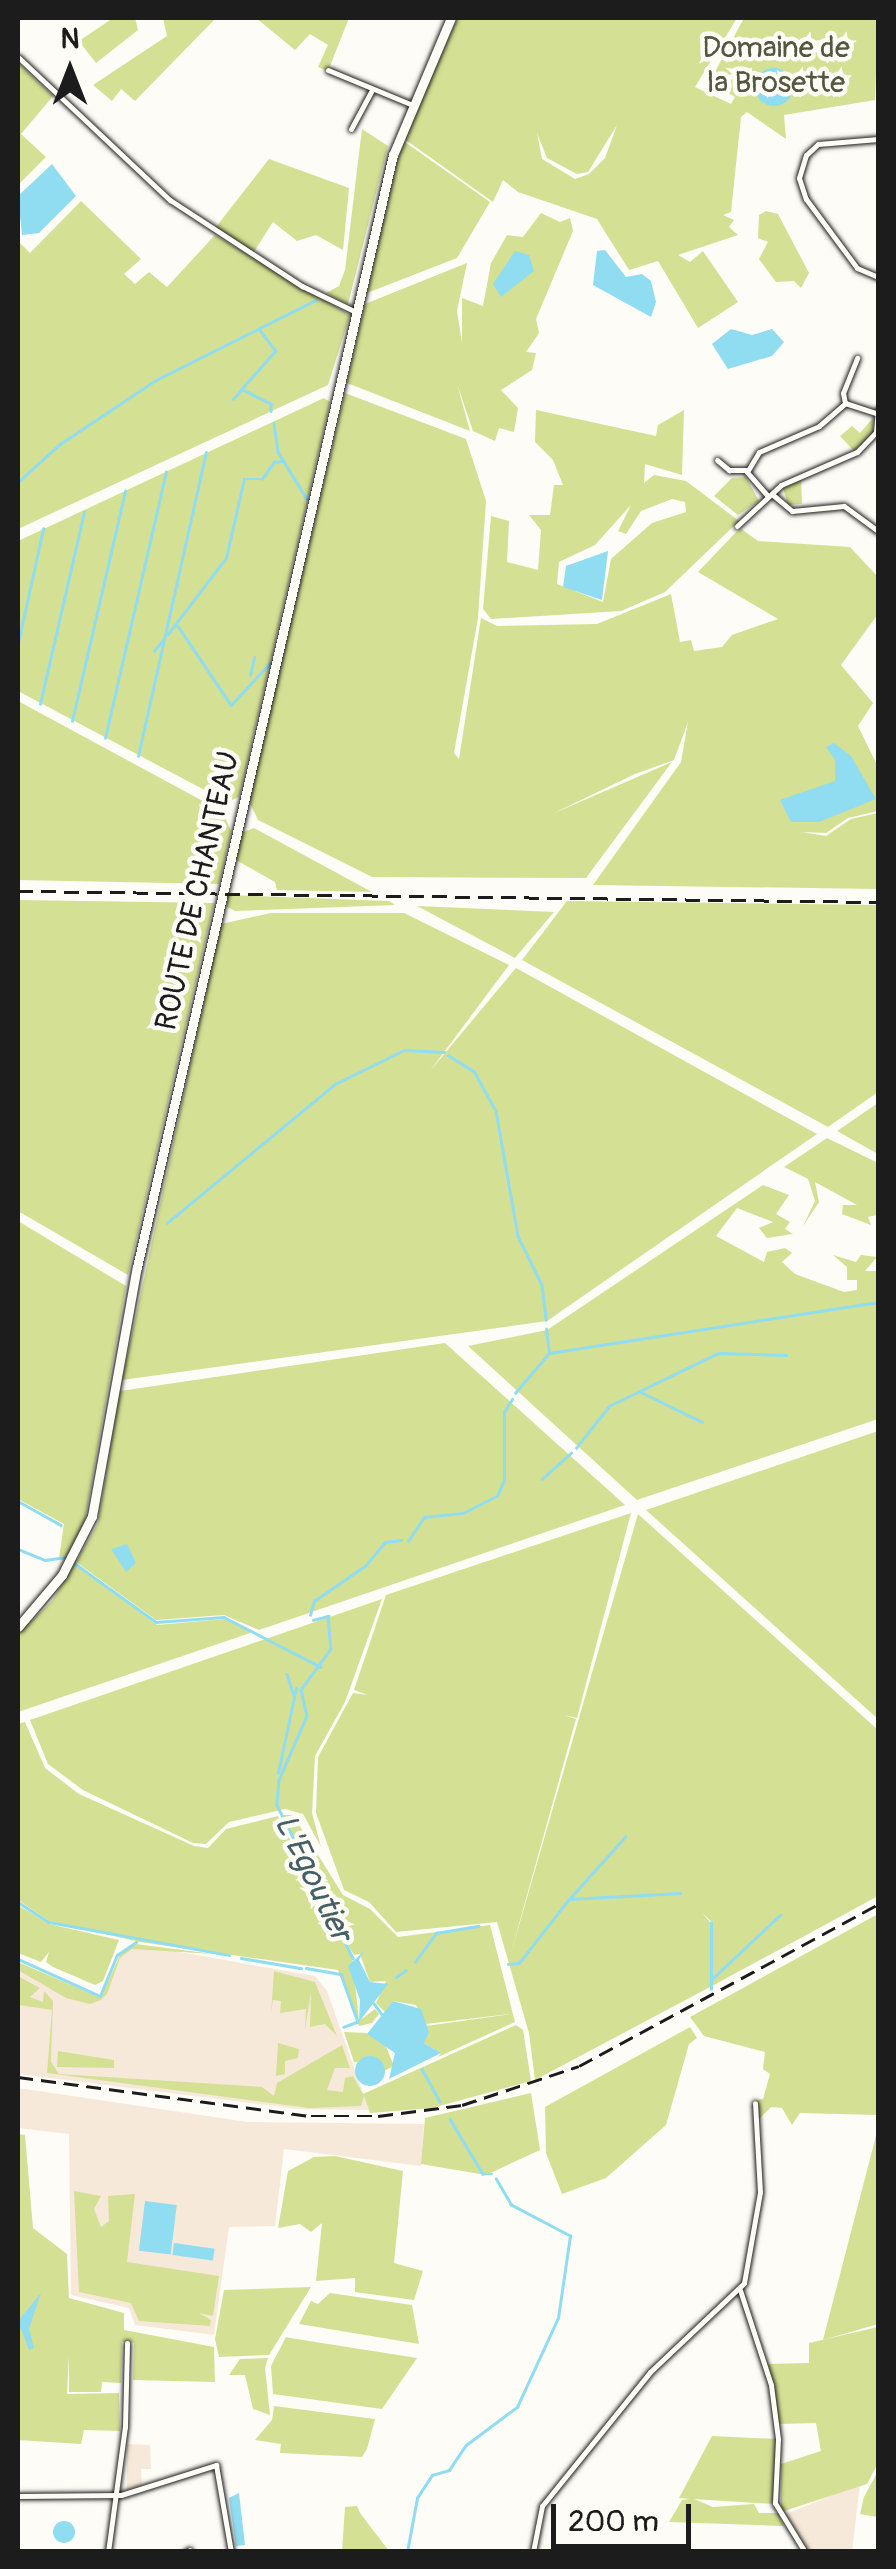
<!DOCTYPE html>
<style>
body{margin:0}
#map{position:relative;width:896px;height:2569px;overflow:hidden;background:#fdfcf7;font-family:Pangolin,sans-serif}
div>[style]{position:absolute}
[style*='--x']{left:calc(var(--x)*1px);top:calc(var(--y)*1px);width:calc(var(--w)*1px);rotate:calc(var(--a)*1deg)}
.built>*{inset:0;background:#f7e9da}
.green>*{inset:0;background:#d4e093}
.water>*{inset:0;background:#90dcf0;transform-origin:0 0}
.round{border-radius:50%}
.stream>*{height:2.5px;margin:-1.25px;padding:0 1.25px;transform-origin:1.25px;border-radius:1.25px;background:#90dcf0}
.roads{filter:drop-shadow(0 0 2px #1c1c1c) drop-shadow(0 0 2px #1c1c1c)}
.minor>*{height:5px;margin:-2.5px;padding:0 2.5px;transform-origin:2.5px;border-radius:2.5px;background:#fdfcf7}
.secondary>*{height:9px;margin:-4.5px;padding:0 4.5px;transform-origin:4.5px;border-radius:4.5px;background:#fdfcf7}
.rail>*{height:2.5px;margin-top:-1.25px;transform-origin:0;background:repeating-linear-gradient(90deg,#1c1c1c 0 15px,transparent 0 23px)}
span{translate:-50% -50%;white-space:nowrap;text-align:center;line-height:1.15;-webkit-text-stroke:9px #fdfcf7;paint-order:stroke}
.park-label{font-size:30px;color:#535740}
.street-label{font-size:30px;color:#1c1c1c}
.water-label{font-size:32px;color:#455f66;font-style:italic}
.frame{position:absolute;inset:0;border:20px solid #1c1c1c;pointer-events:none}
.north{position:absolute;left:20px;top:20px;width:100px;height:100px;-webkit-text-stroke:8px #fdfcf7;paint-order:stroke;rotate:0deg;font-size:28px;font-weight:700;line-height:40px;text-align:center;color:#1c1c1c}
.north::after{content:'';display:block;margin:auto;width:35px;height:45px;background:#1c1c1c;clip-path:polygon(50% 0,100% 100%,50% 72%,0 100%)}
.scale{position:absolute;left:551px;top:2504px;width:140px;height:45px;box-sizing:border-box;border:5px solid #1c1c1c;border-top:0;padding-left:12px;font-size:30px;line-height:35px;white-space:nowrap;color:#1c1c1c;-webkit-text-stroke:8px #fdfcf7;paint-order:stroke}
</style>
<div id="map">
<div class="built">
<i style="clip-path:polygon(135px 1944px,315px 1976px,327px 1991px,369px 2110px,298px 2109px,18px 2074px,18px 1963px,101px 1998px,120px 1955px)"></i>
<i style="clip-path:polygon(18px 2088px,248px 2122px,424px 2124px,421px 2166px,284px 2149px,275px 2226px,229px 2227px,214px 2335px,135px 2325px,129px 2308px,71px 2295px,69px 2134px,18px 2128px)"></i>
<i style="clip-path:polygon(127px 2444px,150px 2445px,151px 2469px,141px 2469px,142px 2487px,127px 2491px)"></i>
<i style="clip-path:polygon(860px 2484px,852px 2551px,806px 2549px,786px 2514px)"></i>
</div>
<div class="green">
<i style="clip-path:polygon(113px 18px,135px 18px,138px 30px,96px 63px,79px 41px)"></i>
<i style="clip-path:polygon(163px 18px,216px 18px,135px 101px,121px 89px,112px 101px,93px 85px,167px 36px)"></i>
<i style="clip-path:polygon(256px 18px,349px 18px,328px 71px,318px 67px,328px 45px,310px 34px,295px 50px)"></i>
<i style="clip-path:polygon(evenodd,458px 18px,737px 18px,695px 87px,731px 104px,735px 97px,710px 81px,744px 18px,878px 19px,875px 100px,784px 115px,786px 139px,747px 112px,741px 117px,731px 212px,723px 215px,734px 220px,729px 227px,738px 235px,678px 255px,690px 262px,703px 251px,738px 302px,698px 328px,658px 261px,629px 270px,597px 219px,518px 192px,503px 180px,493px 202px,403px 138px,458px 18px,617px 125px,605px 158px,589px 174px,575px 179px,542px 159px,537px 133px,547px 158px,577px 174px,588px 172px,617px 125px)"></i>
<i style="clip-path:polygon(18px 63px,53px 96px,21px 134px,46px 157px,18px 185px)"></i>
<i style="clip-path:polygon(362px 129px,388px 146px,348px 304px,326px 293px,339px 286px,345px 270px)"></i>
<i style="clip-path:polygon(402px 140px,490px 202px,457px 258px,367px 293px)"></i>
<i style="clip-path:polygon(269px 159px,349px 188px,343px 250px,316px 235px,297px 241px,273px 222px,253px 253px,216px 227px)"></i>
<i style="clip-path:polygon(81px 201px,141px 259px,124px 274px,135px 284px,149px 272px,167px 287px,215px 235px,350px 315px,328px 385px,18px 529px,18px 241px,30px 253px)"></i>
<i style="clip-path:polygon(766px 211px,778px 214px,809px 273px,801px 288px,794px 281px,776px 282px,759px 259px,768px 242px,758px 238px,759px 215px)"></i>
<i style="clip-path:polygon(541px 213px,560px 222px,570px 218px,573px 231px,536px 319px,539px 333px,526px 352px,536px 353px,532px 370px,501px 390px,518px 408px,514px 432px,499px 428px,495px 441px,473px 431px,457px 384px,470px 431px,347px 383px,365px 304px,467px 263px,457px 311px,462px 343px,462px 298px,483px 306px,491px 263px,507px 235px,523px 237px)"></i>
<i style="clip-path:polygon(345px 393px,466px 439px,486px 501px,478px 618px,454px 753px,459px 759px,481px 618px,497px 626px,597px 624px,671px 594px,680px 642px,691px 640px,694px 651px,722px 647px,732px 635px,778px 619px,698px 572px,740px 528px,758px 541px,850px 547px,878px 577px,878px 614px,841px 665px,873px 703px,858px 726px,878px 767px,878px 811px,848px 818px,826px 833px,802px 832px,826px 836px,851px 819px,878px 813px,878px 889px,593px 885px,681px 762px,688px 722px,674px 760px,635px 774px,552px 814px,672px 762px,586px 878px,372px 877px,258px 820px,249px 801px)"></i>
<i style="clip-path:polygon(324px 398px,330px 402px,239px 797px,227px 802px,18px 691px,18px 541px)"></i>
<i style="clip-path:polygon(evenodd,536px 410px,656px 436px,658px 425px,684px 410px,682px 475px,645px 464px,644px 483px,654px 475px,686px 481px,739px 521px,665px 592px,621px 611px,491px 619px,483px 609px,491px 516px,509px 521px,507px 562px,538px 570px,541px 530px,529px 515px,550px 515px,554px 485px,563px 485px,553px 460px,535px 442px,536px 410px,672px 499px,685px 502px,686px 512px,652px 523px,611px 559px,603px 602px,557px 584px,559px 562px,595px 545px,631px 505px,618px 531px,626px 534px,641px 511px,672px 499px)"></i>
<i style="clip-path:polygon(873px 418px,873px 434px,854px 451px,840px 436px,852px 426px,860px 433px)"></i>
<i style="clip-path:polygon(746px 477px,759px 501px,738px 515px,714px 496px,732px 478px)"></i>
<i style="clip-path:polygon(801px 478px,802px 504px,788px 505px,783px 488px)"></i>
<i style="clip-path:polygon(18px 701px,223px 812px,231px 831px,219px 884px,18px 880px)"></i>
<i style="clip-path:polygon(254px 828px,372px 892px,277px 890px,275px 882px,236px 860px,241px 833px)"></i>
<i style="clip-path:polygon(226px 895px,389px 901px,395px 905px,235px 911px,227px 907px)"></i>
<i style="clip-path:polygon(18px 900px,214px 903px,128px 1275px,18px 1211px)"></i>
<i style="clip-path:polygon(567px 901px,878px 905px,878px 1092px,828px 1127px,522px 960px)"></i>
<i style="clip-path:polygon(417px 906px,554px 912px,515px 958px)"></i>
<i style="clip-path:polygon(271px 913px,404px 913px,509px 965px,430px 1071px,516px 968px,817px 1134px,547px 1321px,122px 1380px,221px 924px)"></i>
<i style="clip-path:polygon(878px 1103px,878px 1154px,837px 1131px)"></i>
<i style="clip-path:polygon(827px 1138px,878px 1163px,878px 1215px,868px 1217px,871px 1225px,842px 1214px,843px 1205px,857px 1205px,815px 1182px,819px 1202px,803px 1226px,815px 1201px,808px 1179px,784px 1167px)"></i>
<i style="clip-path:polygon(763px 1185px,789px 1195px,776px 1214px,790px 1222px,785px 1229px,793px 1234px,767px 1238px,759px 1228px,773px 1222px,737px 1208px,716px 1236px,764px 1262px,767px 1252px,785px 1248px,792px 1253px,782px 1262px,795px 1274px,844px 1292px,857px 1290px,857px 1280px,847px 1280px,847px 1267px,833px 1255px,856px 1262px,861px 1255px,877px 1257px,865px 1271px,878px 1271px,878px 1419px,637px 1500px,468px 1346px,547px 1330px)"></i>
<i style="clip-path:polygon(18px 1221px,126px 1286px,85px 1520px,68px 1555px,59px 1558px,64px 1524px,18px 1499px)"></i>
<i style="clip-path:polygon(445px 1343px,625px 1505px,259px 1630px,224px 1615px,156px 1620px,76px 1562px,98px 1523px,120px 1391px)"></i>
<i style="clip-path:polygon(878px 1431px,878px 1719px,646px 1510px)"></i>
<i style="clip-path:polygon(631px 1513px,577px 1718px,564px 1715px,576px 1719px,509px 1960px,638px 1514px,878px 1730px,878px 1896px,712px 1986px,713px 1923px,702px 1913px,710px 1922px,710px 1987px,535px 2080px,529px 2033px,497px 1922px,396px 1932px,369px 1902px,344px 1890px,316px 1813px,318px 1757px,353px 1693px,368px 1695px,354px 1690px,386px 1595px)"></i>
<i style="clip-path:polygon(74px 1564px,157px 1625px,225px 1619px,253px 1632px,18px 1712px,18px 1634px,52px 1601px)"></i>
<i style="clip-path:polygon(382px 1599px,345px 1702px,315px 1756px,312px 1813px,321px 1847px,303px 1814px,285px 1809px,229px 1822px,206px 1844px,193px 1843px,83px 1790px,48px 1764px,30px 1720px)"></i>
<i style="clip-path:polygon(25px 1722px,45px 1768px,79px 1794px,194px 1846px,208px 1848px,226px 1829px,278px 1816px,308px 1875px,282px 1815px,293px 1815px,343px 1895px,370px 1909px,398px 1937px,490px 1925px,515px 2022px,438px 2057px,441px 2053px,424px 2043px,426px 2026px,511px 2014px,426px 2024px,416px 2005px,393px 2001px,385px 2012px,376px 2003px,386px 1981px,370px 1982px,360px 1954px,354px 1955px,337px 1927px,352px 1956px,359px 2021px,375px 2009px,379px 2014px,372px 2023px,359px 2026px,338px 1970px,140px 1942px,49px 1921px,18px 1900px,18px 1724px)"></i>
<i style="clip-path:polygon(18px 1905px,49px 1924px,119px 1940px,103px 1981px,95px 1985px,53px 1967px,46px 1962px,49px 1952px,41px 1962px,18px 1953px)"></i>
<i style="clip-path:polygon(878px 1914px,878px 2115px,800px 2113px,792px 2125px,782px 2108px,771px 2107px,756px 2122px,756px 2100px,763px 2099px,770px 2074px,763px 2069px,765px 2052px,704px 2036px,690px 2017px)"></i>
<i style="clip-path:polygon(135px 1944px,214px 1954px,132px 1949px,120px 1958px,107px 1994px,101px 2000px,90px 2004px,66px 1998px,18px 1970px,18px 1962px,101px 1998px,120px 1955px)"></i>
<i style="clip-path:polygon(274px 1971px,315px 1982px,337px 2036px,325px 2024px,310px 2027px,311px 1992px,305px 2030px,306px 2009px,280px 2013px,281px 2001px,273px 2000px,271px 2013px)"></i>
<i style="clip-path:polygon(18px 1976px,40px 1988px,30px 1997px,43px 2002px,44px 1991px,53px 2001px,51px 2062px,59px 2074px,262px 2087px,274px 2096px,277px 2083px,342px 2045px,350px 2068px,335px 2068px,327px 2090px,343px 2092px,345px 2078px,353px 2076px,363px 2094px,516px 2025px,523px 2030px,531px 2081px,432px 2108px,370px 2113px,364px 2096px,361px 2106px,309px 2108px,47px 2073px,52px 2010px,19px 2005px)"></i>
<i style="clip-path:polygon(690px 2027px,697px 2038px,689px 2044px,666px 2125px,606px 2178px,562px 2194px,546px 2153px,545px 2107px)"></i>
<i style="clip-path:polygon(344px 2032px,366px 2033px,385px 2044px,394px 2066px,384px 2071px,384px 2065px,354px 2062px)"></i>
<i style="clip-path:polygon(278px 2043px,299px 2049px,298px 2058px,285px 2061px,285px 2074px,276px 2076px)"></i>
<i style="clip-path:polygon(58px 2051px,114px 2060px,114px 2068px,57px 2067px)"></i>
<i style="clip-path:polygon(531px 2093px,540px 2150px,486px 2175px,421px 2164px,425px 2118px)"></i>
<i style="clip-path:polygon(878px 2128px,878px 2324px,823px 2340px)"></i>
<i style="clip-path:polygon(18px 2134px,25px 2135px,33px 2228px,67px 2254px,69px 2298px,124px 2313px,124px 2330px,214px 2347px,215px 2382px,133px 2380px,134px 2343px,122px 2342px,121px 2383px,102px 2382px,101px 2392px,69px 2392px,69px 2355px,67px 2394px,119px 2393px,120px 2431px,84px 2430px,81px 2444px,18px 2440px)"></i>
<i style="clip-path:polygon(335px 2156px,403px 2171px,394px 2263px,423px 2271px,414px 2300px,355px 2292px,355px 2278px,316px 2281px,322px 2223px,311px 2232px,300px 2224px,278px 2228px,288px 2171px,314px 2157px)"></i>
<i style="clip-path:polygon(74px 2191px,101px 2196px,94px 2209px,101px 2227px,109px 2221px,108px 2196px,135px 2194px,127px 2262px,219px 2276px,213px 2316px,199px 2313px,211px 2320px,210px 2326px,139px 2321px,131px 2303px,79px 2292px)"></i>
<i style="clip-path:polygon(311px 2287px,269px 2355px,219px 2357px,215px 2339px,224px 2290px)"></i>
<i style="clip-path:polygon(330px 2293px,412px 2305px,419px 2344px,299px 2324px,311px 2301px,318px 2304px)"></i>
<i style="clip-path:polygon(878px 2327px,878px 2463px,867px 2484px,781px 2512px,781px 2464px,821px 2451px,816px 2423px,778px 2424px,768px 2364px,809px 2363px,809px 2343px)"></i>
<i style="clip-path:polygon(286px 2337px,290px 2338px,417px 2358px,382px 2409px,273px 2394px,271px 2366px)"></i>
<i style="clip-path:polygon(268px 2358px,265px 2368px,270px 2415px,253px 2409px,245px 2375px,229px 2375px,240px 2359px)"></i>
<i style="clip-path:polygon(274px 2406px,375px 2419px,367px 2449px,362px 2457px,280px 2453px,281px 2444px,255px 2440px,272px 2420px)"></i>
<i style="clip-path:polygon(712px 2436px,777px 2439px,774px 2504px,694px 2499px,713px 2507px,754px 2504px,759px 2513px,778px 2513px,784px 2526px,669px 2522px,682px 2500px,690px 2499px,679px 2498px)"></i>
<i style="clip-path:polygon(878px 2471px,878px 2517px,860px 2514px,864px 2497px)"></i>
<i style="clip-path:polygon(357px 2506px,360px 2513px,389px 2551px,342px 2551px,345px 2507px)"></i>
</div>
<div class="water">
<i class="round" style="left:755px;top:68px;width:38px;height:38px"></i>
<i style="clip-path:polygon(52px 164px,76px 196px,39px 233px,22px 235px,18px 196px)"></i>
<i style="clip-path:polygon(605px 250px,626px 277px,642px 274px,651px 281px,656px 302px,651px 317px,593px 285px,597px 251px)"></i>
<i style="clip-path:polygon(515px 251px,529px 255px,534px 271px,501px 297px,493px 284px)"></i>
<i style="clip-path:polygon(731px 329px,752px 335px,772px 329px,784px 342px,772px 356px,728px 369px,712px 344px)"></i>
<i style="clip-path:polygon(608px 551px,602px 600px,563px 587px,566px 566px)"></i>
<i style="clip-path:polygon(834px 743px,851px 756px,876px 799px,819px 822px,791px 822px,780px 800px,835px 781px,835px 760px,826px 747px)"></i>
<i style="clip-path:polygon(127px 1544px,136px 1563px,126px 1572px,111px 1549px)"></i>
<i style="clip-path:polygon(364px 1951px,359px 1960px,370px 1982px,388px 1984px,359px 2022px,360px 2000px,348px 1966px)"></i>
<i style="clip-path:polygon(393px 2001px,421px 2009px,429px 2032px,424px 2043px,441px 2053px,389px 2079px,395px 2053px,367px 2034px)"></i>
<i class="round" style="left:355px;top:2056px;width:30px;height:30px"></i>
<i style="left:145px;top:2201px;width:32px;height:50px;rotate:7deg"></i>
<i style="left:174px;top:2243px;width:41px;height:12px;rotate:8deg"></i>
<i style="clip-path:polygon(41px 2293px,29px 2329px,34px 2348px,29px 2350px,18px 2321px)"></i>
<i style="clip-path:polygon(239px 2493px,245px 2545px,236px 2546px,229px 2498px)"></i>
<i class="round" style="left:53px;top:2521px;width:22px;height:22px"></i>
</div>
<div class="stream">
<i style="--x:260;--y:330;--w:26;--a:53"></i>
<i style="--x:276;--y:351;--w:51;--a:131.8"></i>
<i style="--x:242;--y:389;--w:33;--a:27"></i>
<i style="--x:271;--y:404;--w:7;--a:90"></i>
<i style="--x:233;--y:399;--w:13;--a:-48"></i>
<i style="--x:274;--y:423;--w:29;--a:82"></i>
<i style="--x:278;--y:452;--w:55;--a:58.3"></i>
<i style="--x:18;--y:482;--w:57;--a:-42.1"></i>
<i style="--x:60;--y:444;--w:115;--a:-33.7"></i>
<i style="--x:156;--y:380;--w:179;--a:-26.6"></i>
<i style="--x:178;--y:626;--w:95;--a:56.1"></i>
<i style="--x:231;--y:705;--w:57;--a:-47.1"></i>
<i style="--x:168;--y:634;--w:96;--a:-52.7"></i>
<i style="--x:226;--y:558;--w:81;--a:-77.2"></i>
<i style="--x:244;--y:479;--w:18;--a:0"></i>
<i style="--x:262;--y:479;--w:21;--a:-55"></i>
<i style="--x:274;--y:462;--w:9;--a:-6"></i>
<i style="--x:18;--y:643;--w:117;--a:-77.6"></i>
<i style="--x:154;--y:651;--w:14;--a:-51"></i>
<i style="--x:250;--y:675;--w:18;--a:-77"></i>
<i style="--x:40;--y:704;--w:197;--a:-77.1"></i>
<i style="--x:72;--y:721;--w:236;--a:-77"></i>
<i style="--x:105;--y:738;--w:273;--a:-77.1"></i>
<i style="--x:138;--y:756;--w:311;--a:-77.4"></i>
<i style="--x:448;--y:1055;--w:31;--a:32"></i>
<i style="--x:474;--y:1071;--w:46;--a:61.2"></i>
<i style="--x:496;--y:1111;--w:127;--a:80"></i>
<i style="--x:518;--y:1236;--w:55;--a:63.9"></i>
<i style="--x:542;--y:1285;--w:35;--a:83"></i>
<i style="--x:167;--y:1223;--w:218;--a:-39.6"></i>
<i style="--x:335;--y:1084;--w:77;--a:-26.2"></i>
<i style="--x:404;--y:1050;--w:40;--a:2.9"></i>
<i style="--x:549;--y:1353;--w:333;--a:-8.8"></i>
<i style="--x:641;--y:1392;--w:68;--a:26.2"></i>
<i style="--x:515;--y:1393;--w:52;--a:-49.6"></i>
<i style="--x:549;--y:1353;--w:24;--a:-97"></i>
<i style="--x:576;--y:1448;--w:53;--a:-51.8"></i>
<i style="--x:609;--y:1406;--w:121;--a:-25.9"></i>
<i style="--x:718;--y:1353;--w:68;--a:1.7"></i>
<i style="--x:542;--y:1479;--w:39;--a:-42"></i>
<i style="--x:18;--y:1501;--w:49;--a:29.2"></i>
<i style="--x:408;--y:1541;--w:29;--a:-56"></i>
<i style="--x:424;--y:1517;--w:39;--a:-6"></i>
<i style="--x:463;--y:1513;--w:38;--a:-27"></i>
<i style="--x:497;--y:1496;--w:17;--a:-66"></i>
<i style="--x:504;--y:1480;--w:68;--a:-90"></i>
<i style="--x:504;--y:1412;--w:15;--a:-58"></i>
<i style="--x:18;--y:1549;--w:29;--a:22"></i>
<i style="--x:45;--y:1560;--w:21;--a:-8"></i>
<i style="--x:66;--y:1557;--w:111;--a:35.8"></i>
<i style="--x:156;--y:1622;--w:68;--a:-4.2"></i>
<i style="--x:224;--y:1617;--w:109;--a:27.3"></i>
<i style="--x:310;--y:1615;--w:15;--a:-74"></i>
<i style="--x:314;--y:1601;--w:62;--a:-34.5"></i>
<i style="--x:365;--y:1566;--w:31;--a:-50"></i>
<i style="--x:385;--y:1542;--w:16;--a:-7"></i>
<i style="--x:313;--y:1620;--w:16;--a:-15"></i>
<i style="--x:328;--y:1616;--w:33;--a:85"></i>
<i style="--x:331;--y:1649;--w:51;--a:126.2"></i>
<i style="--x:301;--y:1690;--w:27;--a:77"></i>
<i style="--x:307;--y:1716;--w:70;--a:113.6"></i>
<i style="--x:279;--y:1780;--w:25;--a:95"></i>
<i style="--x:277;--y:1805;--w:171;--a:63.6"></i>
<i style="--x:287;--y:1674;--w:23;--a:72"></i>
<i style="--x:278;--y:1773;--w:87;--a:-78"></i>
<i style="--x:571;--y:1897;--w:81;--a:-48"></i>
<i style="--x:18;--y:1902;--w:37;--a:33"></i>
<i style="--x:49;--y:1922;--w:183;--a:10.4"></i>
<i style="--x:241;--y:1958;--w:61;--a:9.5"></i>
<i style="--x:18;--y:1959;--w:90;--a:24.3"></i>
<i style="--x:100;--y:1996;--w:44;--a:-67.5"></i>
<i style="--x:117;--y:1955;--w:23;--a:-34"></i>
<i style="--x:415;--y:1962;--w:36;--a:-54"></i>
<i style="--x:436;--y:1933;--w:43;--a:-9.5"></i>
<i style="--x:508;--y:1964;--w:11;--a:-5"></i>
<i style="--x:519;--y:1963;--w:81;--a:-52"></i>
<i style="--x:569;--y:1899;--w:111;--a:-3.1"></i>
<i style="--x:306;--y:1968;--w:36;--a:10"></i>
<i style="--x:341;--y:1974;--w:51;--a:70.5"></i>
<i style="--x:358;--y:2022;--w:15;--a:160"></i>
<i style="--x:396;--y:1977;--w:12;--a:-35"></i>
<i style="--x:711;--y:1980;--w:95;--a:-43.3"></i>
<i style="--x:711;--y:1989;--w:66;--a:-90"></i>
<i style="--x:373;--y:2002;--w:17;--a:54"></i>
<i style="--x:422;--y:2069;--w:37;--a:61"></i>
<i style="--x:450;--y:2119;--w:64;--a:59"></i>
<i style="--x:483;--y:2174;--w:9;--a:0"></i>
<i style="--x:407;--y:2552;--w:55;--a:-79.5"></i>
<i style="--x:417;--y:2498;--w:27;--a:-57"></i>
<i style="--x:432;--y:2475;--w:18;--a:-16"></i>
<i style="--x:449;--y:2470;--w:30;--a:-56"></i>
<i style="--x:466;--y:2445;--w:64;--a:-36.7"></i>
<i style="--x:517;--y:2407;--w:98;--a:-65.3"></i>
<i style="--x:558;--y:2318;--w:83;--a:-81.7"></i>
<i style="--x:570;--y:2236;--w:67;--a:-152.3"></i>
<i style="--x:511;--y:2205;--w:30;--a:-120"></i>
</div>
<div class="roads">
<div class="minor">
<i style="--x:18;--y:57;--w:209;--a:43.3"></i>
<i style="--x:170;--y:200;--w:158;--a:33.1"></i>
<i style="--x:302;--y:286;--w:60;--a:25.7"></i>
<i style="--x:328;--y:70;--w:89;--a:22.5"></i>
<i style="--x:351;--y:129;--w:44;--a:-61.7"></i>
<i style="--x:878;--y:139;--w:60;--a:175.2"></i>
<i style="--x:818;--y:144;--w:16;--a:137"></i>
<i style="--x:806;--y:155;--w:24;--a:107"></i>
<i style="--x:799;--y:178;--w:22;--a:72"></i>
<i style="--x:806;--y:199;--w:86;--a:53.5"></i>
<i style="--x:857;--y:268;--w:23;--a:23"></i>
<i style="--x:845;--y:403;--w:10;--a:-101"></i>
<i style="--x:843;--y:393;--w:38;--a:-68"></i>
<i style="--x:717;--y:460;--w:16;--a:40"></i>
<i style="--x:729;--y:470;--w:18;--a:0"></i>
<i style="--x:767;--y:495;--w:30;--a:-131"></i>
<i style="--x:747;--y:472;--w:23;--a:-59"></i>
<i style="--x:759;--y:452;--w:65;--a:-23.4"></i>
<i style="--x:819;--y:426;--w:35;--a:-41"></i>
<i style="--x:845;--y:403;--w:35;--a:18"></i>
<i style="--x:773;--y:495;--w:25;--a:40"></i>
<i style="--x:792;--y:511;--w:52;--a:-5.5"></i>
<i style="--x:844;--y:506;--w:42;--a:36.3"></i>
<i style="--x:737;--y:526;--w:60;--a:-43"></i>
<i style="--x:781;--y:485;--w:83;--a:-23.5"></i>
<i style="--x:857;--y:452;--w:28;--a:-46"></i>
<i style="--x:876;--y:432;--w:22;--a:-85"></i>
<i style="--x:740;--y:2290;--w:100;--a:71.9"></i>
<i style="--x:771;--y:2385;--w:54;--a:82.6"></i>
<i style="--x:778;--y:2439;--w:64;--a:92.7"></i>
<i style="--x:775;--y:2503;--w:57;--a:58.5"></i>
<i style="--x:18;--y:2496;--w:103;--a:-0.6"></i>
<i style="--x:121;--y:2495;--w:100;--a:-17.5"></i>
<i style="--x:216;--y:2465;--w:88;--a:80.2"></i>
<i style="--x:108;--y:2552;--w:126;--a:-82.3"></i>
<i style="--x:125;--y:2427;--w:84;--a:-88.6"></i>
<i style="--x:186;--y:2552;--w:4;--a:-27"></i>
<i style="--x:533;--y:2552;--w:47;--a:-78.9"></i>
<i style="--x:542;--y:2506;--w:172;--a:-51.1"></i>
<i style="--x:650;--y:2372;--w:129;--a:-43.4"></i>
<i style="--x:744;--y:2283;--w:92;--a:-80"></i>
<i style="--x:760;--y:2192;--w:89;--a:-93.2"></i>
</div>
<div class="secondary">
<i style="--x:18;--y:1627;--w:68;--a:-49.8"></i>
<i style="--x:62;--y:1575;--w:66;--a:-63"></i>
<i style="--x:92;--y:1516;--w:253;--a:-79.8"></i>
<i style="--x:137;--y:1267;--w:1141;--a:-77.04"></i>
<i style="--x:393;--y:155;--w:149;--a:-67.1"></i>
</div>
</div>
<div class="rail">
<i style="--x:18;--y:891;--w:860;--a:0.73"></i>
<i style="--x:18;--y:2077;--w:296;--a:7.6"></i>
<i style="--x:311;--y:2116;--w:67;--a:0"></i>
<i style="--x:378;--y:2116;--w:85;--a:-7.5"></i>
<i style="--x:462;--y:2105;--w:123;--a:-18.4"></i>
<i style="--x:579;--y:2066;--w:340;--a:-28.4"></i>
</div>
<div class="park-label">
<span style="left:776px;top:65px">Domaine de<br>la Brosette</span>
</div>
<div class="street-label">
<span style="left:198px;top:891px;rotate:-77deg">ROUTE DE CHANTEAU</span>
</div>
<div class="water-label">
<span style="left:313px;top:1878px;rotate:64deg">L'Egoutier</span>
</div>
<div class="frame"></div>
<div class="north">N</div>
<div class="scale">200 m</div>
</div>
